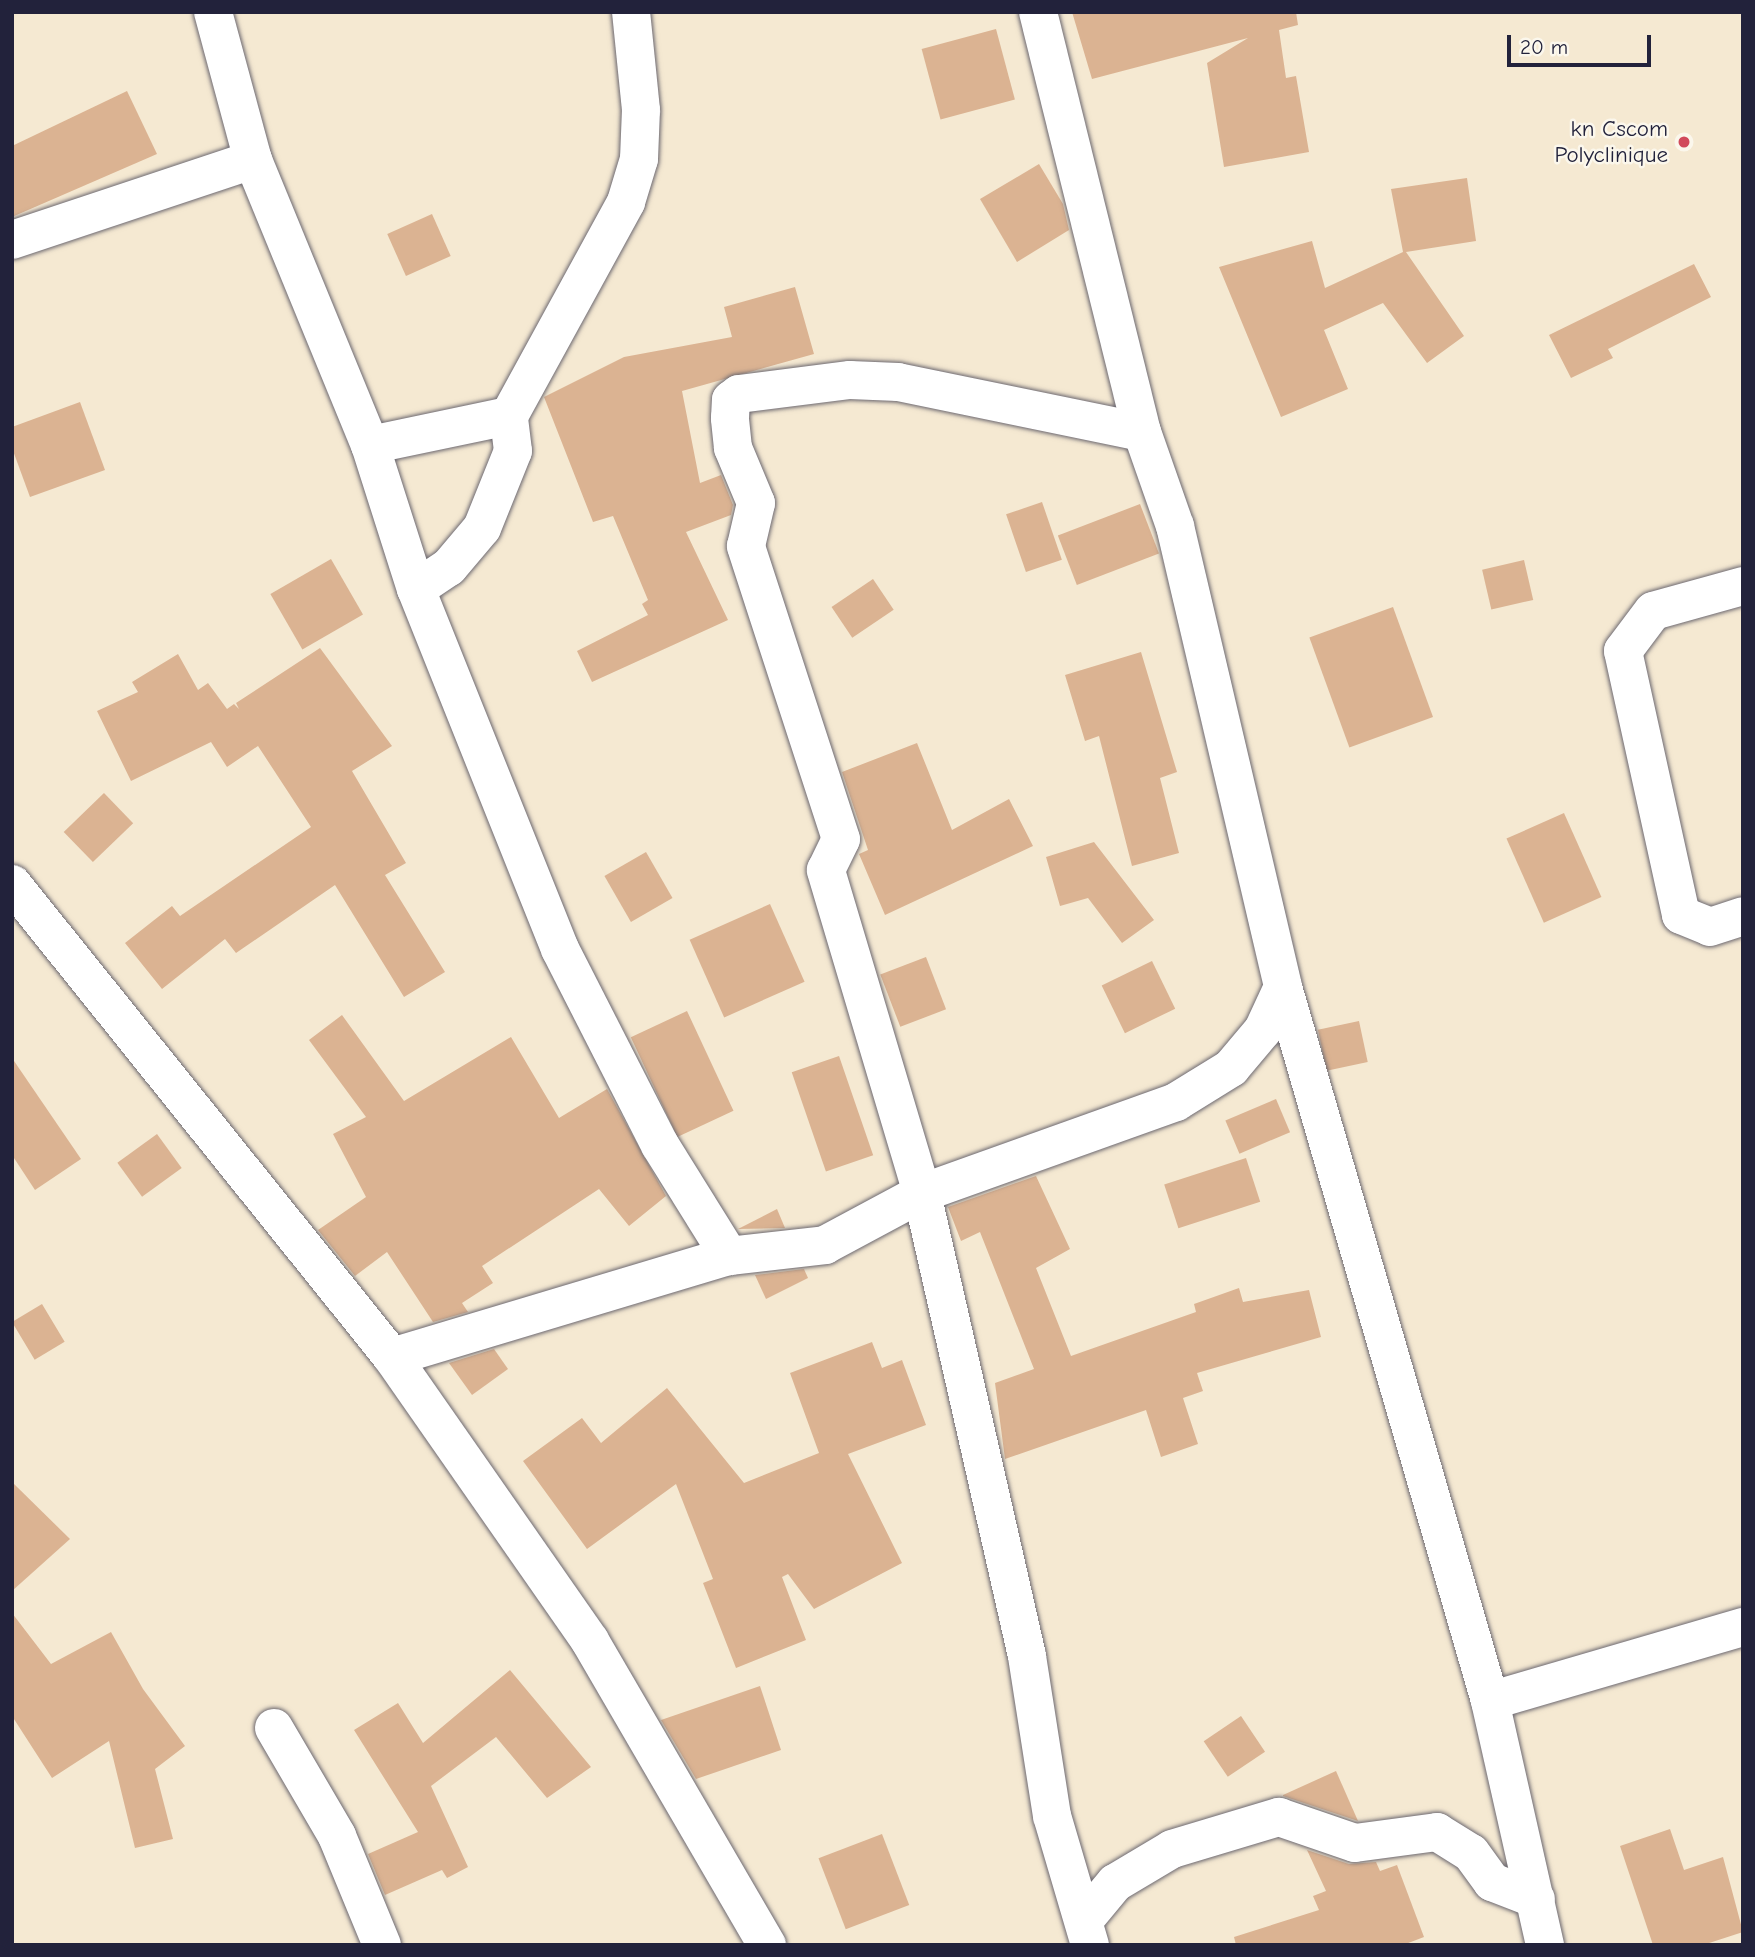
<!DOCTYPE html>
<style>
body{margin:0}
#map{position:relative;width:1755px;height:1957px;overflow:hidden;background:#f5e9d2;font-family:"Comic Neue",sans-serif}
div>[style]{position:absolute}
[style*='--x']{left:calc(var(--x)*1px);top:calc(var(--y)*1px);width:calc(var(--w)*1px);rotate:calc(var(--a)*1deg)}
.building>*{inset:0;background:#dbb392;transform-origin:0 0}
.roads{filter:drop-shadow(0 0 2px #6c6870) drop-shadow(0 0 2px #6c6870)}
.minor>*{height:38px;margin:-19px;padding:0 19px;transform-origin:19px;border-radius:19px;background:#fff}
.dots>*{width:19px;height:19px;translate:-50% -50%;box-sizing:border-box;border:4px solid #fbf7ec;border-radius:50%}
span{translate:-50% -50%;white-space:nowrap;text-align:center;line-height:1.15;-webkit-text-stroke:5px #fbf7ec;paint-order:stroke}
.poi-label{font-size:23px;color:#22223b}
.right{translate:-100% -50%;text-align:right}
.frame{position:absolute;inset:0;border:14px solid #22223b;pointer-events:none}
.scale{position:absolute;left:1507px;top:35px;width:144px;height:32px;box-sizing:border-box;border:4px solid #22223b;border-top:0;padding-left:9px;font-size:21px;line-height:24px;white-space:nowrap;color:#22223b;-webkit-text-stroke:5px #fbf7ec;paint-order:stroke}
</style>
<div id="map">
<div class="building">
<i style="clip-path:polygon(1072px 12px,1296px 12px,1298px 25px,1279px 30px,1286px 78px,1296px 76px,1309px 152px,1224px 167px,1207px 63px,1248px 38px,1092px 79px)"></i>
<i style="left:996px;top:29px;width:73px;height:77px;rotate:75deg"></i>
<i style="clip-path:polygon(127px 91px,157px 154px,12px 217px,12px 146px)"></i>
<i style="clip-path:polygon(1039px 164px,1063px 204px,1069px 230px,1017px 262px,980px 199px)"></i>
<i style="clip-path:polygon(1467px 178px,1476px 241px,1406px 252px,1464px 336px,1427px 363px,1383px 303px,1324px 330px,1348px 389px,1281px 417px,1219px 267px,1312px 241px,1325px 288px,1403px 252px,1391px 189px)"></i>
<i style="left:432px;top:214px;width:46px;height:49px;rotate:66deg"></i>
<i style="clip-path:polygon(1694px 264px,1711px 297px,1608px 349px,1613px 358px,1571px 378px,1549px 335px)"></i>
<i style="clip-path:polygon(795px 287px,814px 354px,682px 391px,700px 483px,721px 475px,733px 505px,731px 515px,686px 532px,728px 620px,592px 682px,577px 651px,648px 615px,642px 604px,648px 600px,613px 516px,593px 522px,544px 397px,624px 357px,732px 337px,724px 307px)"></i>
<i style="clip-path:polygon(80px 402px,105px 470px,30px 497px,12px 448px,12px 427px)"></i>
<i style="left:1042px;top:502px;width:61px;height:38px;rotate:71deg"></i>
<i style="left:1140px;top:504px;width:53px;height:88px;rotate:69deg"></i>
<i style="left:331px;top:559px;width:64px;height:70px;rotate:60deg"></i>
<i style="left:1524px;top:560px;width:41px;height:43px;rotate:77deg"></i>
<i style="left:873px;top:579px;width:37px;height:50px;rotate:56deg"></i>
<i style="left:1393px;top:607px;width:117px;height:89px;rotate:70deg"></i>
<i style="clip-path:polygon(320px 648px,392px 746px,352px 771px,406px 863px,385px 875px,445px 972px,404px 997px,335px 885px,236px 953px,225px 939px,162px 989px,125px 943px,172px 906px,180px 916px,311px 827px,258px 746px,227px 767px,211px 742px,131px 781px,97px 711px,138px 692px,132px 682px,178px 654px,198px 690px,208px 683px,227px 709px,234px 704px,239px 709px,236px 703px)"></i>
<i style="clip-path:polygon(1141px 652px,1177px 772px,1160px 778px,1179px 853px,1132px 866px,1099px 736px,1085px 741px,1065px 675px)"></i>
<i style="clip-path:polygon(917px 743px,952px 830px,1009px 799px,1033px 846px,885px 915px,859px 854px,868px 850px,842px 772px)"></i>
<i style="left:104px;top:793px;width:42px;height:56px;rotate:46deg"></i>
<i style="left:1564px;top:813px;width:92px;height:63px;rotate:66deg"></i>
<i style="clip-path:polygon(1094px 842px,1154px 920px,1122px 943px,1088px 898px,1060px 906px,1046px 857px)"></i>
<i style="left:646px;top:852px;width:53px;height:48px;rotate:60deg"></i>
<i style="left:770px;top:904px;width:85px;height:88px;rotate:66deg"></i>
<i style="left:926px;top:957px;width:56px;height:49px;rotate:69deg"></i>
<i style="left:1152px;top:961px;width:53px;height:56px;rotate:64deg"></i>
<i style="left:687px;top:1011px;width:110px;height:62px;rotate:65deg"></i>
<i style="clip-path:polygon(342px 1015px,404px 1101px,511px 1037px,559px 1118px,607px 1089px,666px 1196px,629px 1226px,599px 1189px,482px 1266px,493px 1283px,462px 1303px,468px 1312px,433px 1322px,387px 1252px,355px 1276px,318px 1230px,366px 1197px,333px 1134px,366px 1117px,309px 1040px)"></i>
<i style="left:1359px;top:1021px;width:42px;height:42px;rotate:78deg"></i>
<i style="left:839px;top:1056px;width:105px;height:50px;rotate:71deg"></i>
<i style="clip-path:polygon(12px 1058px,81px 1159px,35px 1190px,12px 1155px)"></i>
<i style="left:1276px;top:1099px;width:36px;height:55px;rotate:67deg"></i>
<i style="left:157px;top:1134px;width:42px;height:49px;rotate:54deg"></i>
<i style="left:1246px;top:1158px;width:46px;height:86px;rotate:72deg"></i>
<i style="clip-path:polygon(1036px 1176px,1070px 1249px,1036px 1268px,1071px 1356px,1196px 1312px,1194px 1304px,1239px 1288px,1243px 1302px,1309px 1290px,1321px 1337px,1197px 1373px,1203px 1391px,1183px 1398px,1198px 1444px,1161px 1457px,1146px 1410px,1005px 1459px,995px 1383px,1034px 1369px,980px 1232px,961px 1241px,948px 1207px)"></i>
<i style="clip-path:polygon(777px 1209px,785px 1228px,738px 1229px)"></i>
<i style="clip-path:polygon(804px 1269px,808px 1278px,766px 1299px,755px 1275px)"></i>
<i style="left:42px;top:1304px;width:44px;height:35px;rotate:59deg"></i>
<i style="clip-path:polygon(872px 1342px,882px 1368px,902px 1360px,926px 1425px,848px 1454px,902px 1563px,814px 1609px,788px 1574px,782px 1577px,806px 1640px,736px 1668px,703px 1583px,713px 1579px,676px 1484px,587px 1549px,523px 1461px,582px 1418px,601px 1443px,667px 1388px,744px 1483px,819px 1453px,790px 1373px)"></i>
<i style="clip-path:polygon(494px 1349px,508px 1369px,472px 1395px,449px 1363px)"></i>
<i style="clip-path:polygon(12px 1482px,70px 1539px,12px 1591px)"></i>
<i style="clip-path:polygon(12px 1613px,51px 1664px,111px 1632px,143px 1689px,185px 1746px,155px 1769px,173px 1839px,135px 1848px,109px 1741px,52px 1778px,12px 1716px)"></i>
<i style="clip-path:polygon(510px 1670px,591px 1767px,547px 1798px,496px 1737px,431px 1786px,468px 1867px,447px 1878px,442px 1870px,385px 1895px,368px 1854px,418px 1832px,354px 1730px,398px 1703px,423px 1743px)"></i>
<i style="clip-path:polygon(760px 1686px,781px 1750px,696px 1779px,661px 1720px)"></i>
<i style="left:1241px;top:1716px;width:43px;height:45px;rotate:56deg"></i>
<i style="clip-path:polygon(1336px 1771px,1358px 1821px,1283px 1796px,1283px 1795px)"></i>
<i style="clip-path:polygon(1670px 1829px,1684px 1870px,1723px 1857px,1743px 1932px,1703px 1945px,1653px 1945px,1620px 1846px)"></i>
<i style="left:882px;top:1834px;width:76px;height:68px;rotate:69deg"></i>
<i style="clip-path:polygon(1307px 1850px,1349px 1864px,1376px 1862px,1380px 1871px,1397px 1865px,1424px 1937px,1403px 1945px,1236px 1945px,1234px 1937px,1319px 1910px,1313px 1896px,1326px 1891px)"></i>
</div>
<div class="roads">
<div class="minor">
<i style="--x:213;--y:12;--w:153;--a:74.9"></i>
<i style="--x:253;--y:160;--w:308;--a:67.7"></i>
<i style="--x:370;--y:445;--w:151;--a:72.3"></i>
<i style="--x:416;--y:589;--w:388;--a:68.2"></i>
<i style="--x:560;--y:949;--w:220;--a:63"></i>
<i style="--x:660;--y:1145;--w:131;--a:58.1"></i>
<i style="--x:1038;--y:12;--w:433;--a:76.1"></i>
<i style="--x:1142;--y:432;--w:100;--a:70.7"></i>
<i style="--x:1175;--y:526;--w:473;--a:76.8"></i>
<i style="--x:1283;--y:987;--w:743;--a:73.83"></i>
<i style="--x:1490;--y:1701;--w:250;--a:77.3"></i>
<i style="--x:12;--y:240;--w:254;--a:-18.4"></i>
<i style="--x:370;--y:445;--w:142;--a:-11.8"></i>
<i style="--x:1743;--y:586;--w:93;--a:164.5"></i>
<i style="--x:1653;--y:611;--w:50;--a:126.9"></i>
<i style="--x:1623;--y:651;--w:270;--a:77.6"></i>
<i style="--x:1681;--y:915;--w:31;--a:22"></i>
<i style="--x:1710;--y:927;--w:35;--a:-18"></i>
<i style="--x:416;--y:589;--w:40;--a:-34"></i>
<i style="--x:449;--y:567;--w:51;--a:-49.8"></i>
<i style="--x:482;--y:528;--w:83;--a:-68.1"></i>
<i style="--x:513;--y:451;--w:35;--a:-97"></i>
<i style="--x:509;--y:416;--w:244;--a:-61.3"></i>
<i style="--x:626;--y:202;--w:45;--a:-73.2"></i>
<i style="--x:639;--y:159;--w:49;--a:-87.7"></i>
<i style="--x:641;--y:110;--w:99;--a:-95.8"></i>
<i style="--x:12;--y:884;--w:607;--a:51.22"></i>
<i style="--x:392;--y:1357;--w:346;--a:55.1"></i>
<i style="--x:590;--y:1641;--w:352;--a:59.8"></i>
<i style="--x:392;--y:1357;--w:352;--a:-16.7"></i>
<i style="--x:729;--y:1256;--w:97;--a:-6.5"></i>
<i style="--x:825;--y:1245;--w:110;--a:-28.2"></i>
<i style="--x:922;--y:1193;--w:270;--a:-19.7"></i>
<i style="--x:1176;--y:1102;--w:65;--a:-31.7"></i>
<i style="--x:1231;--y:1068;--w:50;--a:-49.9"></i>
<i style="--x:1263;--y:1030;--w:47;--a:-65.1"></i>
<i style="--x:1490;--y:1701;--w:264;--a:-16.3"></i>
<i style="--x:274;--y:1728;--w:125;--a:59.7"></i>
<i style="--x:337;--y:1836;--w:118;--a:67.6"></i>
<i style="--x:1085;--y:1919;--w:47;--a:-50.2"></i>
<i style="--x:1115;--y:1883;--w:66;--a:-30.8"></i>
<i style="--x:1172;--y:1849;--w:112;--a:-16.7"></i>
<i style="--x:1279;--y:1817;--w:80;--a:18.9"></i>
<i style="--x:1355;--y:1843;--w:83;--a:-7.6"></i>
<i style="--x:1437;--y:1832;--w:40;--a:32"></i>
<i style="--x:1471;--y:1853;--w:36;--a:54"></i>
<i style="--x:1492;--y:1882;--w:47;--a:21.1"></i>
<i style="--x:1090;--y:1945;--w:134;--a:-106.4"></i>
<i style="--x:1052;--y:1816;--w:162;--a:-98.9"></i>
<i style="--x:1027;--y:1656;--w:475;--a:-102.8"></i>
<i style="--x:922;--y:1193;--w:337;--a:-106.6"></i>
<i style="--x:826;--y:870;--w:34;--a:-64"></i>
<i style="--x:841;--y:839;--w:308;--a:-108"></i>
<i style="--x:746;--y:546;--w:44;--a:-76.9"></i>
<i style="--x:756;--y:503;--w:60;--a:-112.7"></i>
<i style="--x:733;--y:448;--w:30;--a:-96"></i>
<i style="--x:730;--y:418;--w:18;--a:-87"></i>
<i style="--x:731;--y:400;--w:10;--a:-37"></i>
<i style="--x:739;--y:394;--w:112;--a:-7.2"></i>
<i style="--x:850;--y:380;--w:48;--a:2.4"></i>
<i style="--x:898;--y:382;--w:249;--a:11.6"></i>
</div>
</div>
<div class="dots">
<i style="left:1684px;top:142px;background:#d1495b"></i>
</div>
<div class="poi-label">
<span class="right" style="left:1668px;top:142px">kn Cscom<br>Polyclinique</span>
</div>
<div class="frame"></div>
<div class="scale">20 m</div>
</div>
